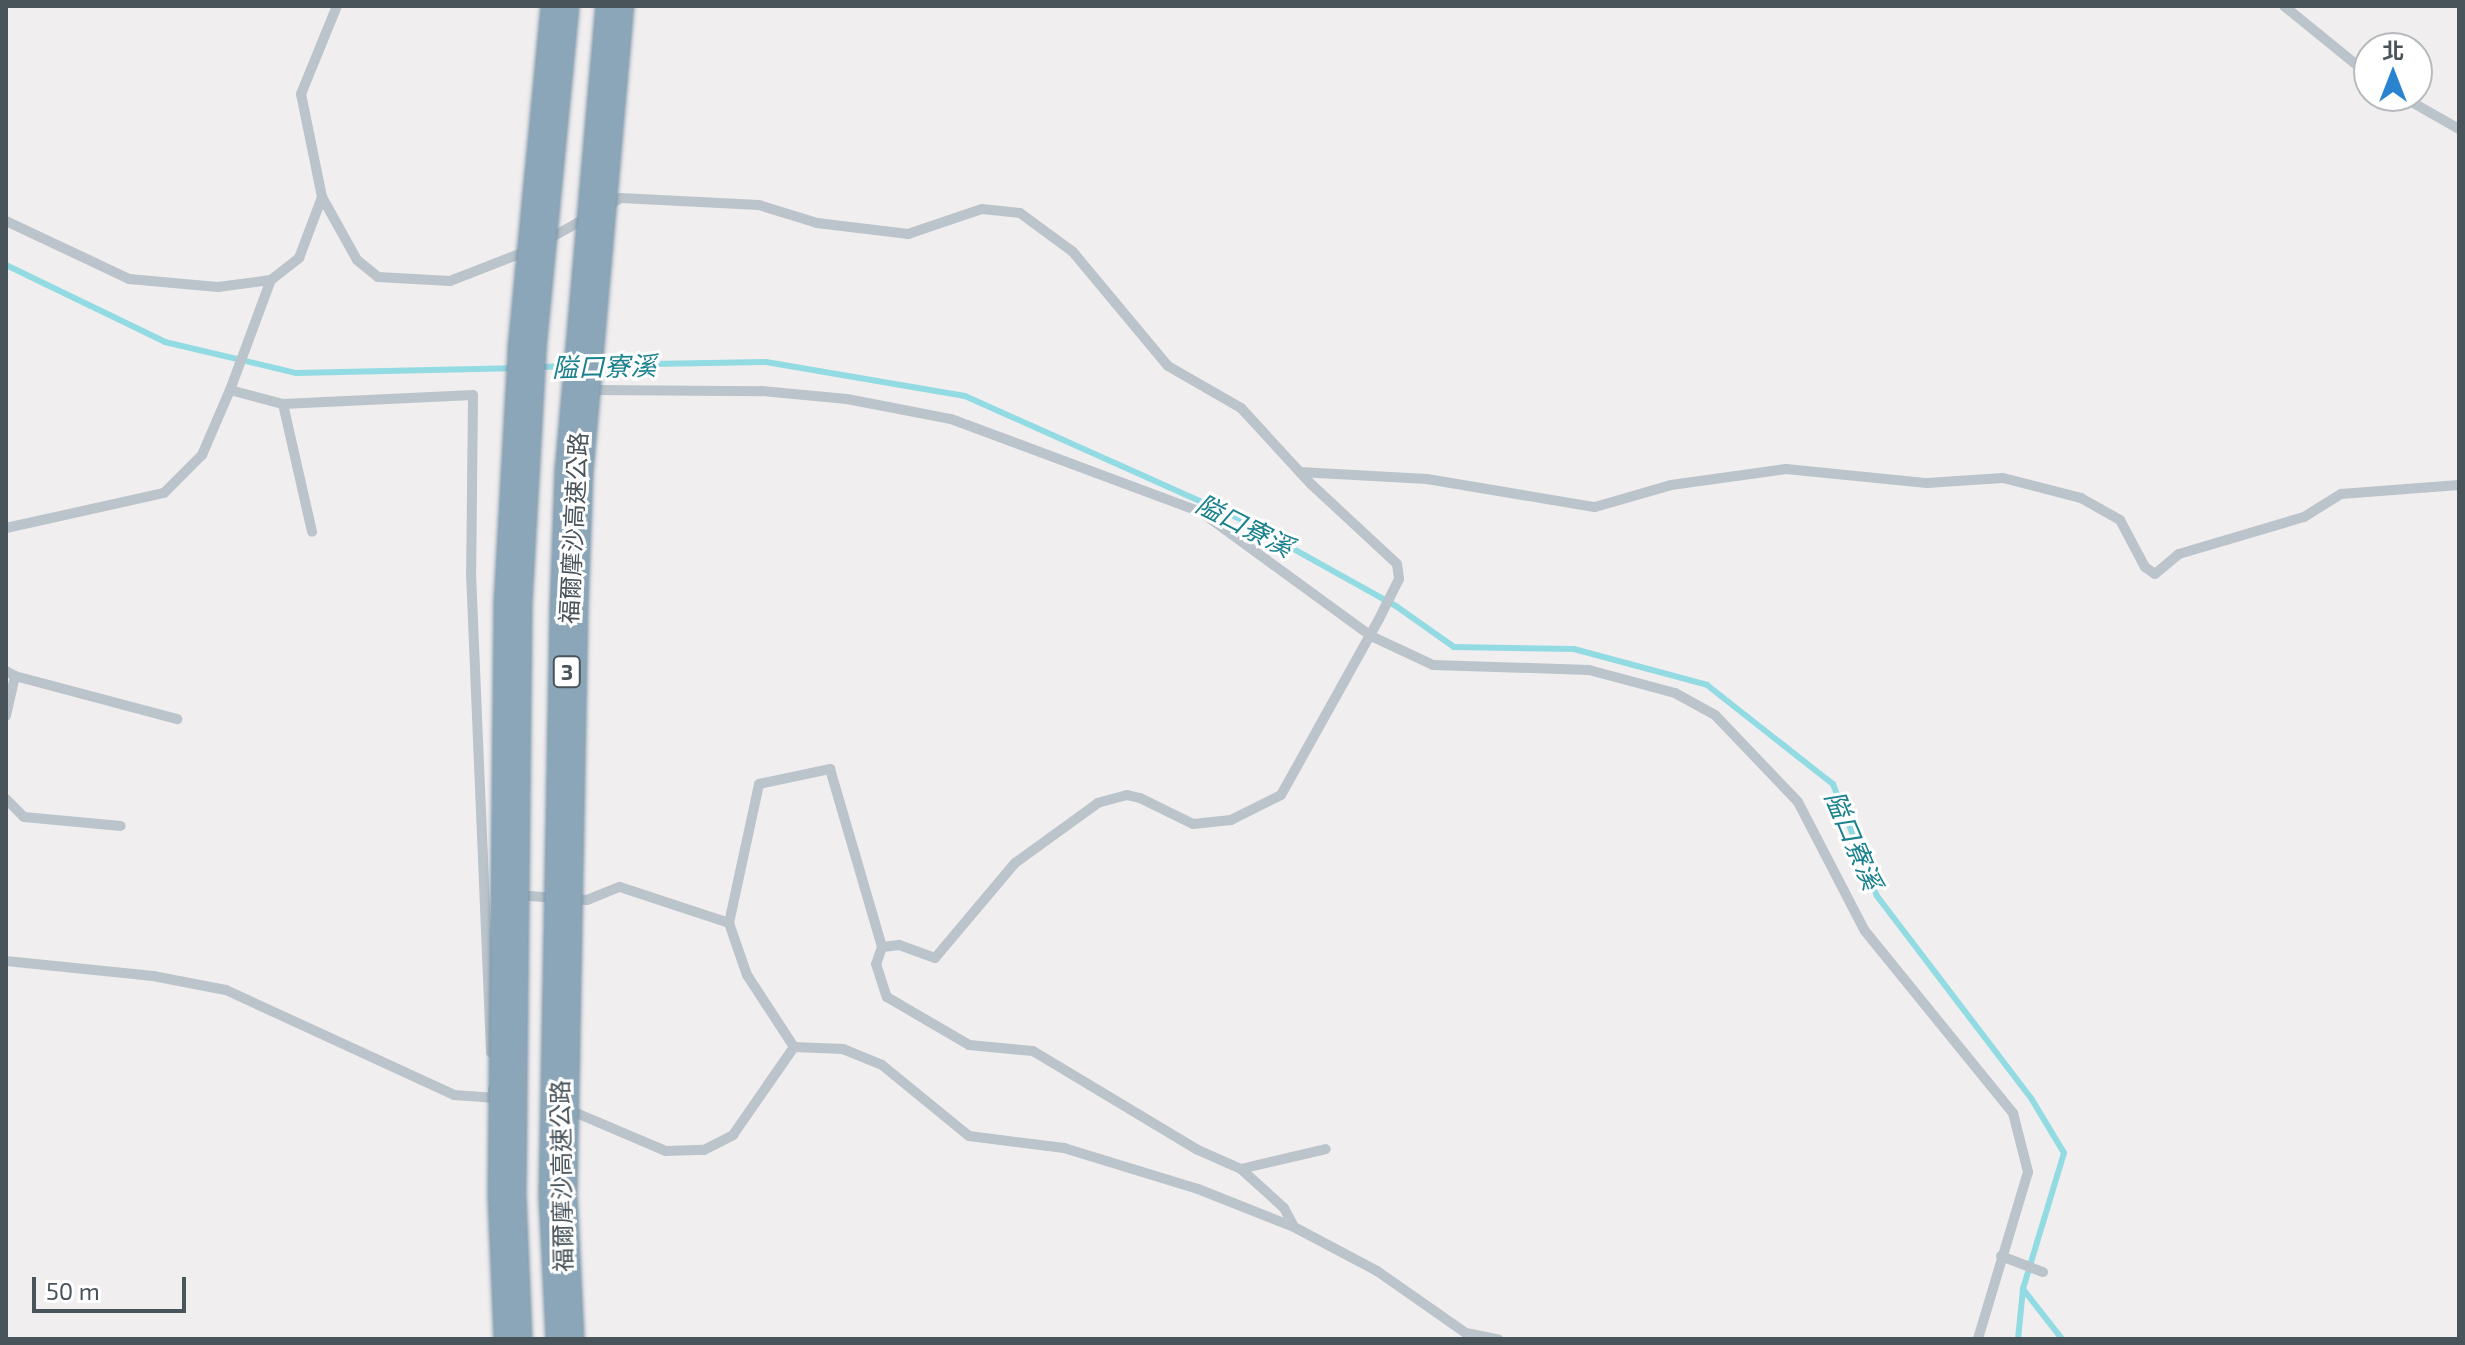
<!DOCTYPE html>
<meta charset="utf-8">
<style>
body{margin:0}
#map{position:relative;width:2465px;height:1345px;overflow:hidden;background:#f1eeef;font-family:"Exo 2","Noto Sans TC",sans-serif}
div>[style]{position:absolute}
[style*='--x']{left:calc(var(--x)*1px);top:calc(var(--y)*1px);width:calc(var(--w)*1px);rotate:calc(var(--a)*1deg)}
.stream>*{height:6px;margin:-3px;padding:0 3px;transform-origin:3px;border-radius:3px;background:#92dbe3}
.lane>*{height:10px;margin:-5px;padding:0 5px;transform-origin:5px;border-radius:5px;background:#bbc4ca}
.bridges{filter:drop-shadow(0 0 2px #7691a4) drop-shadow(0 0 2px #7691a4)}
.highway-bridge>*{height:36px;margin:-18px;padding:0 18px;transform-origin:18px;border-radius:18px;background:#8ba6b8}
span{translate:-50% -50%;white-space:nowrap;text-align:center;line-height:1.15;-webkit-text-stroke:6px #fff;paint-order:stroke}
.shield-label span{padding:2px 6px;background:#fff;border:2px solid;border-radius:6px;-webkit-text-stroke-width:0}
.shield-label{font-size:22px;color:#48535a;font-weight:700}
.street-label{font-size:24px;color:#48535a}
.water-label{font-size:26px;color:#19818d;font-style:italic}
.frame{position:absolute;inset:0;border:8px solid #48535a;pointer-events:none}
.north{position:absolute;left:2353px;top:32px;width:80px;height:80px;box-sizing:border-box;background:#fff;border:2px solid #b6babd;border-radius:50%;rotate:0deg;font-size:22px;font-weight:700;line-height:32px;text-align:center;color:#48535a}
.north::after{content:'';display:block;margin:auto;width:28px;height:36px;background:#2a83cf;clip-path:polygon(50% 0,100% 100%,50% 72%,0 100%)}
.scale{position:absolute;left:32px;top:1277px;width:154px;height:36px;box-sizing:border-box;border:4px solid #48535a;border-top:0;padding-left:10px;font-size:24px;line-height:28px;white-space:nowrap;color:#48535a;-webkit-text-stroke:6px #fff;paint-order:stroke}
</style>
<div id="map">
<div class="stream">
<i style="--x:6;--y:265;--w:177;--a:25.8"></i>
<i style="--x:165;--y:342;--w:135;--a:13.3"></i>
<i style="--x:296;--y:373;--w:216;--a:-1.3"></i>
<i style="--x:596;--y:365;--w:170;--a:-1"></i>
<i style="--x:766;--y:362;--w:202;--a:9.7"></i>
<i style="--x:965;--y:396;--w:299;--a:24.1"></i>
<i style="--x:1238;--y:518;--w:181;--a:29.1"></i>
<i style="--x:1396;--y:606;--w:71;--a:35.3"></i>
<i style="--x:1454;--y:647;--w:120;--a:1"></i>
<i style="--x:1574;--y:649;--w:138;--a:15.1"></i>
<i style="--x:1707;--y:685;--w:160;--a:38.2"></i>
<i style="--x:1833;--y:784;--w:120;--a:68.6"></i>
<i style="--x:1877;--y:896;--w:254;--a:52.7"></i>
<i style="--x:2031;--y:1098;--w:64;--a:59"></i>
<i style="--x:2064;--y:1153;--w:142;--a:106.8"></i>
<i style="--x:2023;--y:1289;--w:50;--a:95.7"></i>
<i style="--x:540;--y:367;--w:32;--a:-2"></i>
<i style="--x:2023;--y:1289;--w:63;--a:52"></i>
</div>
<div class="lane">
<i style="--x:2284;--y:6;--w:109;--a:39.1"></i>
<i style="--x:2401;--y:96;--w:67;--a:29.6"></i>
<i style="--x:322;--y:197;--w:72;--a:60.9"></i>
<i style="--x:357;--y:260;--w:27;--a:39"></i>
<i style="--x:378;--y:277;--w:72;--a:3.2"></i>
<i style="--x:450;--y:281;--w:83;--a:-21.3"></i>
<i style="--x:607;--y:206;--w:16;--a:-30"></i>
<i style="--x:621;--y:198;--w:138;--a:2.9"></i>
<i style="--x:759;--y:205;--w:61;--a:17.2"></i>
<i style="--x:817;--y:223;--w:92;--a:6.9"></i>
<i style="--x:908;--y:234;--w:78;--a:-18.7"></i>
<i style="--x:982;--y:209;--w:38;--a:6"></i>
<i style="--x:1020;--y:213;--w:66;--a:36.3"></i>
<i style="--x:1073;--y:252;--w:148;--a:50.2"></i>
<i style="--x:1168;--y:366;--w:84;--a:29.9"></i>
<i style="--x:1241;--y:408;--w:103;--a:47.4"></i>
<i style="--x:1311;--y:484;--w:117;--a:42.9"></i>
<i style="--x:1397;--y:564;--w:15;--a:82"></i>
<i style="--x:1399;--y:579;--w:45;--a:116.6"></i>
<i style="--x:1379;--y:619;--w:201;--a:119.1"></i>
<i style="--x:1281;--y:795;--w:56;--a:153.4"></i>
<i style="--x:1231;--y:820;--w:38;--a:174"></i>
<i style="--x:1193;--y:824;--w:59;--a:-153.9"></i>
<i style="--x:1140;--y:798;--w:13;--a:-167"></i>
<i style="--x:1127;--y:795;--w:30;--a:165"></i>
<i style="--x:1098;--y:803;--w:102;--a:144.1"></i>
<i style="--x:1015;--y:863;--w:124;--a:130.1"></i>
<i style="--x:935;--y:958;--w:38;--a:-160"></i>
<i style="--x:899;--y:945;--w:17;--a:173"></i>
<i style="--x:882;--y:947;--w:18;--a:109"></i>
<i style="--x:876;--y:964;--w:35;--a:72"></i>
<i style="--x:887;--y:997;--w:95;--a:30.3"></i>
<i style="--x:969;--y:1045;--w:64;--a:5.4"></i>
<i style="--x:1033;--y:1051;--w:192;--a:31"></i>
<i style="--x:1198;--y:1150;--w:47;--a:23.8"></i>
<i style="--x:1241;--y:1169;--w:58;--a:42.2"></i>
<i style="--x:1284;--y:1208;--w:21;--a:62"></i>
<i style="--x:6;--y:221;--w:136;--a:25.2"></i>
<i style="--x:129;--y:279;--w:89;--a:5.1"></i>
<i style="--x:218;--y:287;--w:53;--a:-7.5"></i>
<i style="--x:271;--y:280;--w:36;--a:-38"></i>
<i style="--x:299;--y:258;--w:65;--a:-69.3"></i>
<i style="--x:322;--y:197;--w:105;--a:-101.5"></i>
<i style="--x:301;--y:94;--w:95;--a:-67.8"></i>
<i style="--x:545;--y:241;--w:51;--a:-29.1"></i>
<i style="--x:230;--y:390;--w:117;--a:-69.6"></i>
<i style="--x:598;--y:390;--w:163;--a:0.4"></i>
<i style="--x:761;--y:391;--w:86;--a:5.3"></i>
<i style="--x:847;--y:399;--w:106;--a:10.9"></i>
<i style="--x:951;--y:419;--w:267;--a:20.4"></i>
<i style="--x:1201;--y:512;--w:210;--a:36.1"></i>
<i style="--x:1371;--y:636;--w:68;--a:25.1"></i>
<i style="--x:1433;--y:665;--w:156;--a:1.8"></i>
<i style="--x:1589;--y:670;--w:89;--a:15"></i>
<i style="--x:1675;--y:693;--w:46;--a:28.8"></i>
<i style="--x:1715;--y:715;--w:120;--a:46.3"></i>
<i style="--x:1798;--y:802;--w:145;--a:62.6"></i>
<i style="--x:1865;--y:931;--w:235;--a:50.9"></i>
<i style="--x:2013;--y:1113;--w:61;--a:75.7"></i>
<i style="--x:2028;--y:1172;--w:174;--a:106.7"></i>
<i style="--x:283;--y:404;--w:131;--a:77.2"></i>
<i style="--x:1300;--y:472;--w:127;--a:3.2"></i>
<i style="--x:1427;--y:479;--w:170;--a:9.5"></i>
<i style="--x:1595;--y:507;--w:79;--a:-16.1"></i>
<i style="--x:1671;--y:485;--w:116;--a:-7.9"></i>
<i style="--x:1786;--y:469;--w:142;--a:5.7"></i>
<i style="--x:1927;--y:483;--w:76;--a:-3.8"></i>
<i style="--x:2003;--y:478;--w:81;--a:14.4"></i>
<i style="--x:2081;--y:498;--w:45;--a:29.4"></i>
<i style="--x:2120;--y:520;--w:53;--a:62"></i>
<i style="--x:2145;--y:567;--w:12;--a:35"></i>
<i style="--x:2155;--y:574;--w:31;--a:-40"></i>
<i style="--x:2179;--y:554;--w:130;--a:-16.5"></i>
<i style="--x:2304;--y:517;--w:44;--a:-31.9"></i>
<i style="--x:2341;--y:494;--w:118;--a:-4.4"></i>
<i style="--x:6;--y:528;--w:162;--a:-12.5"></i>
<i style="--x:164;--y:493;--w:54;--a:-45"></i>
<i style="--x:202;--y:455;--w:71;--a:-66.7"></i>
<i style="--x:230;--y:390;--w:55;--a:14.8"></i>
<i style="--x:283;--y:404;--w:190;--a:-2.7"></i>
<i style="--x:473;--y:395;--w:178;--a:90.6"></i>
<i style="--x:471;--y:573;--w:480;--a:87.6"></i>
<i style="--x:6;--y:671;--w:10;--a:29"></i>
<i style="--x:15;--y:676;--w:41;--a:102.7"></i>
<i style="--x:15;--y:676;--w:168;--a:14.9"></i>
<i style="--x:6;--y:799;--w:25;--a:45"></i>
<i style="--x:24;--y:817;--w:97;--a:5.3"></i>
<i style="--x:515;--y:895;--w:72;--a:4"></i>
<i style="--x:587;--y:900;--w:35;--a:-22"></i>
<i style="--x:620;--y:887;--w:115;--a:18.3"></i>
<i style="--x:6;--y:961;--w:148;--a:5.8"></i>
<i style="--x:153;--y:976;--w:74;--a:10.9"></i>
<i style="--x:226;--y:990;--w:251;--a:24.7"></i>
<i style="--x:454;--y:1095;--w:39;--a:4"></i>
<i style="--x:493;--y:1098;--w:9;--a:-90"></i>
<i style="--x:794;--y:1047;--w:86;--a:-123.1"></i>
<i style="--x:747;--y:975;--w:55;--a:-109.1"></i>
<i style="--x:729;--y:923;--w:142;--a:-77.8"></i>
<i style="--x:759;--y:784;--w:73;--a:-11.9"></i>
<i style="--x:830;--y:769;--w:185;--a:73.7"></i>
<i style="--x:574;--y:1112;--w:100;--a:23"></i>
<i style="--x:666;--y:1151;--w:38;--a:-2"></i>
<i style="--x:704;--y:1150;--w:33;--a:-27"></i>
<i style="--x:733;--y:1135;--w:107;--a:-55.3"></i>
<i style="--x:794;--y:1047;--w:49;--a:2.3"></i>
<i style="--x:843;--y:1049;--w:42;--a:22.3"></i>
<i style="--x:882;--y:1065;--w:112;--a:39.2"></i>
<i style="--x:969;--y:1136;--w:96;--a:7.2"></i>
<i style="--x:1064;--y:1148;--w:140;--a:17"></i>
<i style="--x:1198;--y:1189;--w:103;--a:21.6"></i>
<i style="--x:1294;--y:1227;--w:94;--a:27.9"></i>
<i style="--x:1377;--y:1271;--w:108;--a:34.9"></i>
<i style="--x:1466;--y:1333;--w:33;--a:11"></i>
<i style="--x:1241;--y:1169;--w:87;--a:-13.2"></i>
<i style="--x:2001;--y:1256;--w:45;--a:20.9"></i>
</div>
<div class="bridges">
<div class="highway-bridge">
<i style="--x:513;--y:1339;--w:145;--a:-92.4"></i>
<i style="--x:507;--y:1194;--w:591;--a:-89.42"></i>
<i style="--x:513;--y:603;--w:254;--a:-86.8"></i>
<i style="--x:527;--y:349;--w:345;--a:-84.5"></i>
<i style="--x:565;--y:1339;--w:145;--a:-92.8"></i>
<i style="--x:558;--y:1194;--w:587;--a:-88.93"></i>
<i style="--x:569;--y:607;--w:135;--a:-87.9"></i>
<i style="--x:574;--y:472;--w:468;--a:-85"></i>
</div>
</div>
<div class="shield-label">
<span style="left:567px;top:672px">3</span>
</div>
<div class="street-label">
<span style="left:573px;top:528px;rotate:-87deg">福爾摩沙高速公路</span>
<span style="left:561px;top:1176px;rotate:-91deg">福爾摩沙高速公路</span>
</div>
<div class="water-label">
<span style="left:604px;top:366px;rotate:-1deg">隘口寮溪</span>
<span style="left:1245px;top:525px;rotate:27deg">隘口寮溪</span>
<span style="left:1854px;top:840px;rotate:67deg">隘口寮溪</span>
</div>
<div class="frame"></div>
<div class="north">北</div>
<div class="scale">50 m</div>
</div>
